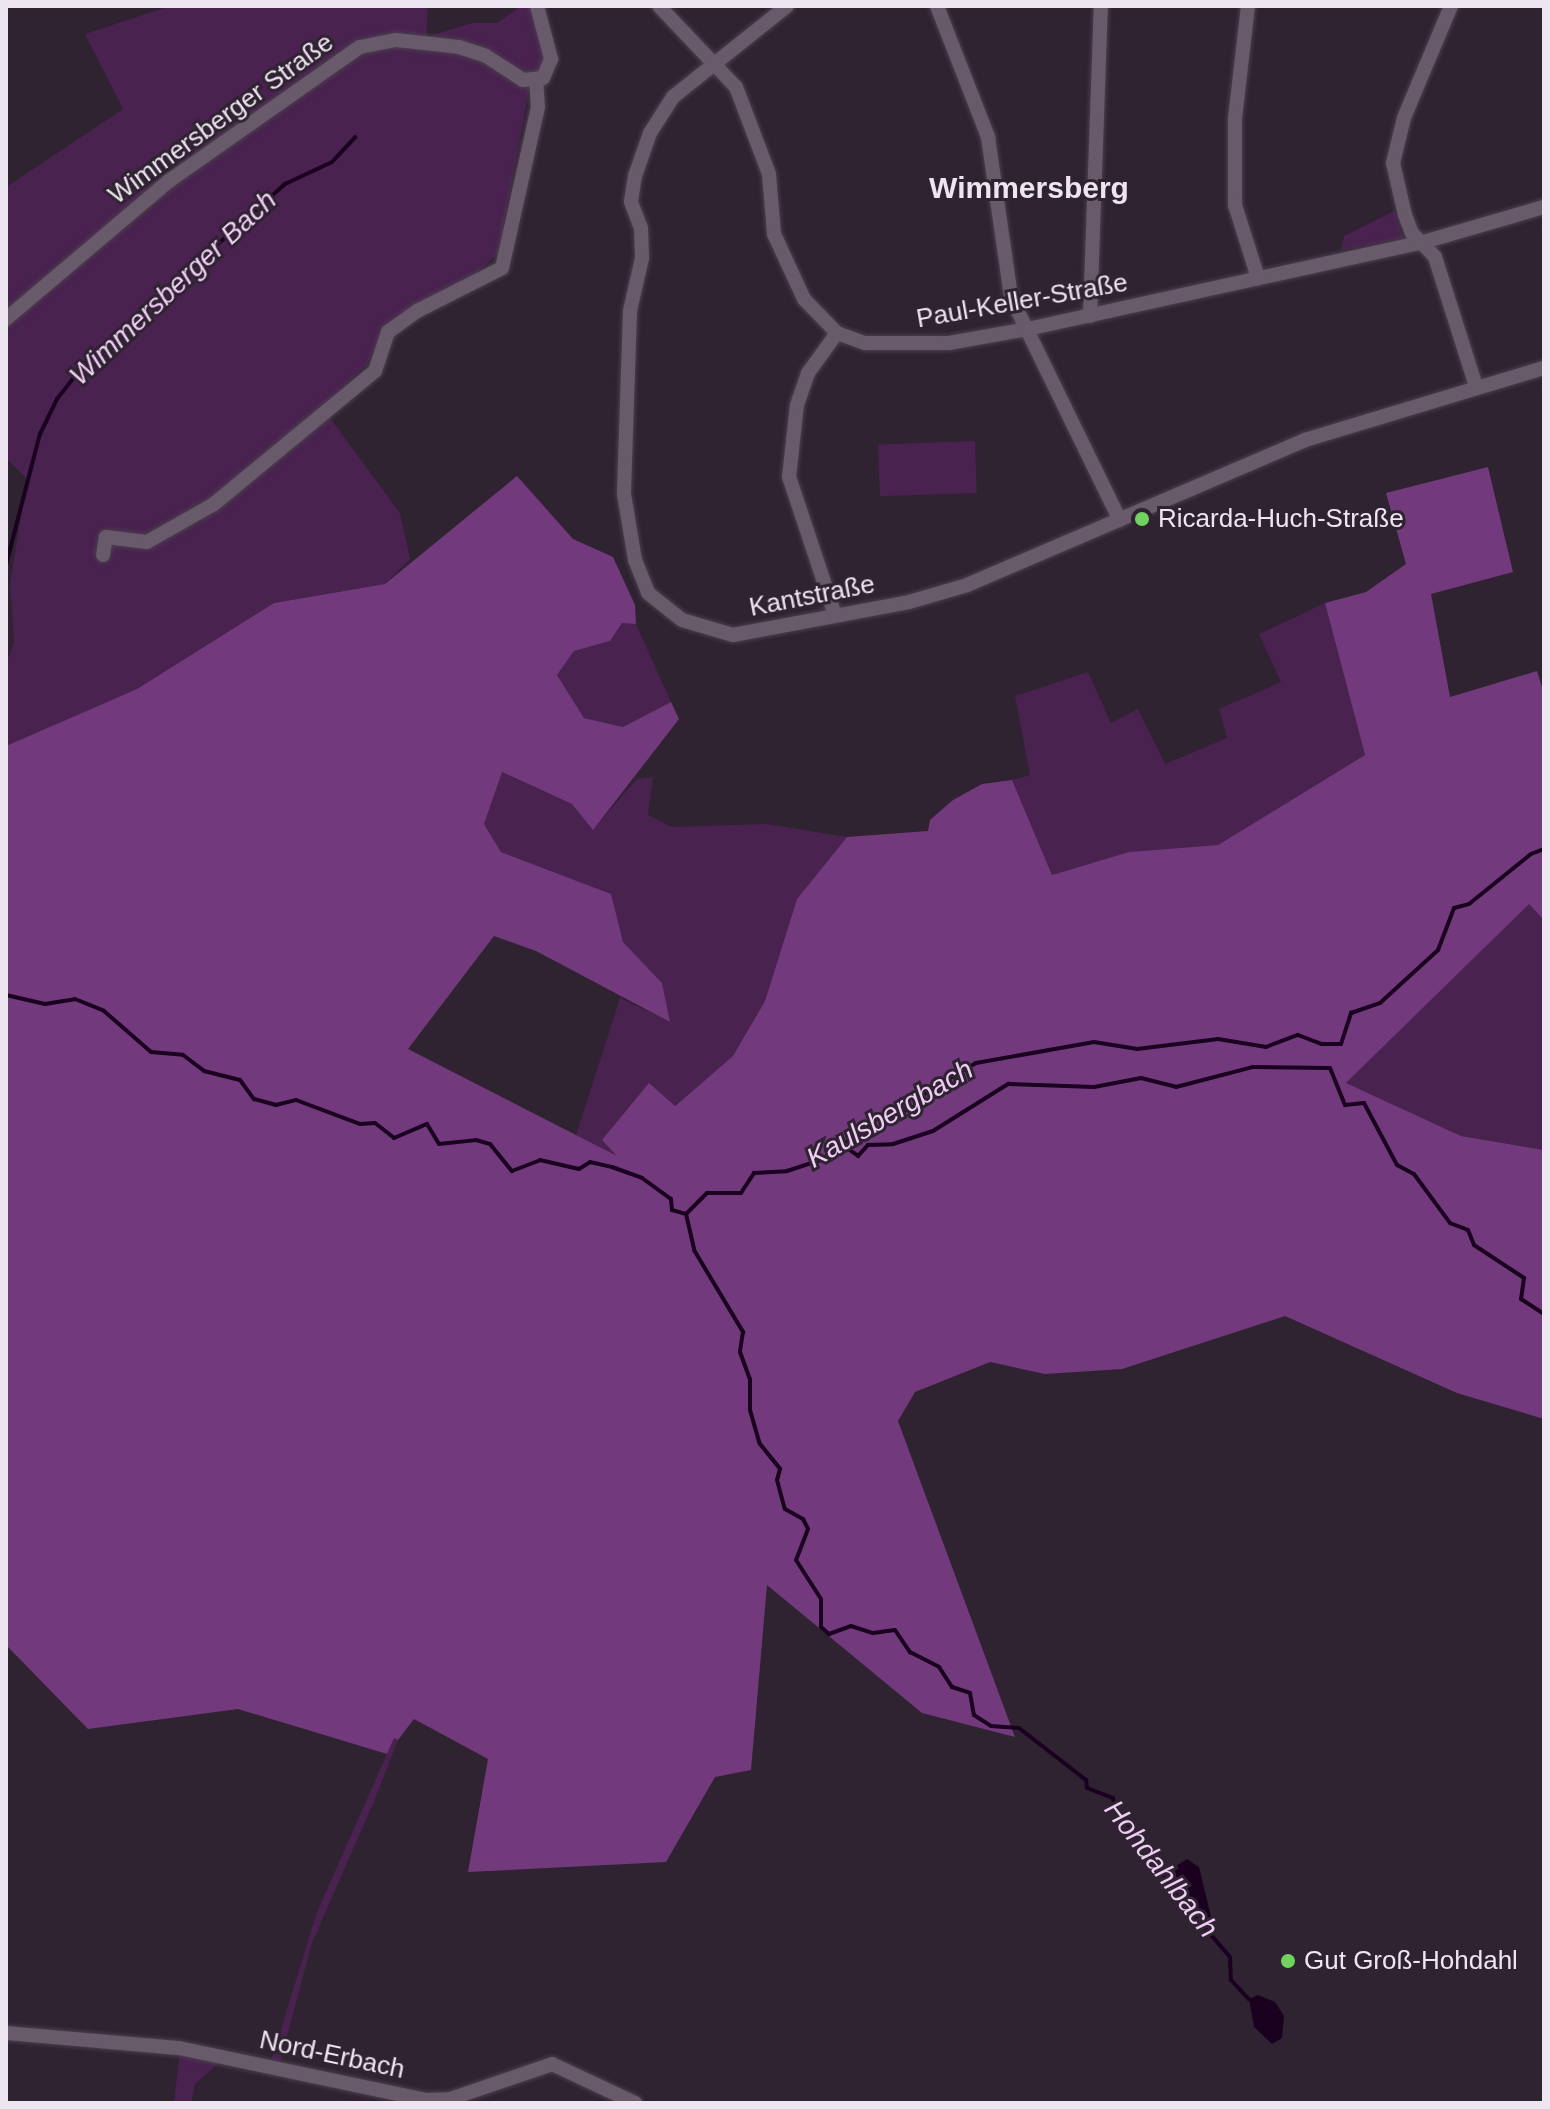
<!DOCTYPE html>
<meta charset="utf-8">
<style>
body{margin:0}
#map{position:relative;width:1550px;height:2109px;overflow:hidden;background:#2f2231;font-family:Helvetica,sans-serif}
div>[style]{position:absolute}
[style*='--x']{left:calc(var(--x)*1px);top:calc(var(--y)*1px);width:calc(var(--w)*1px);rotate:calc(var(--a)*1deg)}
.green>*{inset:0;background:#492250;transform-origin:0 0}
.forest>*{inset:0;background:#723a7c}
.water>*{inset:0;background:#1b0120}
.stream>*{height:4px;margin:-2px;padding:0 2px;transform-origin:2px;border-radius:2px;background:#1b0120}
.roads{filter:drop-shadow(0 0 2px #4a3f4c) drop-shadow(0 0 2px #4a3f4c)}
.minor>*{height:14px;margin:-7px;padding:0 7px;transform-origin:7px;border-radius:7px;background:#68596b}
.dots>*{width:22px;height:22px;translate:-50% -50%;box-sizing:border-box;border:4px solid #2f2231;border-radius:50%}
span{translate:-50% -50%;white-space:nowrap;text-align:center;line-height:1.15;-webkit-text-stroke:6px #2f2231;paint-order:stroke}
.street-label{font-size:26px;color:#ede5ef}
.poi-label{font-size:26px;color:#ede5ef}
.left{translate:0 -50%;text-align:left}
.water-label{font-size:28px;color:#eecef3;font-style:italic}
.quarter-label{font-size:30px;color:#ede5ef;font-weight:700}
.frame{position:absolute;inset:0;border:8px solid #ede5ef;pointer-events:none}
</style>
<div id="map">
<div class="green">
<i style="clip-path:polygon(170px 6px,428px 6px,426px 37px,472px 23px,497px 23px,521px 6px,530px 6px,546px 62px,540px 73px,532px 74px,498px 254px,464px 283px,385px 329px,367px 364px,322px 407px,400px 513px,410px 559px,385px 584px,274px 603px,137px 689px,6px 746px,6px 663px,14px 643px,10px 584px,27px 479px,6px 458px,6px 187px,123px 109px,85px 34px)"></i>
<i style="clip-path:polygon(1394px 211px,1403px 238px,1341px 250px,1344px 236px)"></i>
<i style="left:975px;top:441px;width:52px;height:97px;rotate:88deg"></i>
<i style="clip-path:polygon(1325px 603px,1365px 755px,1218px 845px,1129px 852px,1052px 875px,1012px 780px,1030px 775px,1015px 696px,1088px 672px,1111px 723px,1138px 709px,1165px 764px,1227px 738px,1219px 709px,1281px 682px,1259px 634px)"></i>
<i style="clip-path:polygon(622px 623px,636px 624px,671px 702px,623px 727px,584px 718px,557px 675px,574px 651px,610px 641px)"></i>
<i style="clip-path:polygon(501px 772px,572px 804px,593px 829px,637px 779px,653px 777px,648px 815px,671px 827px,767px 824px,847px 837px,797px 899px,765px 1001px,733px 1056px,674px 1106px,649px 1083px,620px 1158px,576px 1135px,620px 998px,669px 1021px,662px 983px,623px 942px,610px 894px,501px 852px,484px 824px)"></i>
<i style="clip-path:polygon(1529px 903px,1544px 920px,1544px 1150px,1461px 1136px,1346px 1083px)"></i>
<i style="clip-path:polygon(394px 1738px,398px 1740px,375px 1799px,312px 1943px,278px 2070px,269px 2068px,317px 1912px)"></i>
<i style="clip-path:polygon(180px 2051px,225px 2057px,195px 2084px,191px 2103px,174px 2103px)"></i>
</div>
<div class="forest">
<i style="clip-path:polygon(1488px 467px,1513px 572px,1431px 594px,1450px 697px,1537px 671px,1544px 694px,1544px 920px,1529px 904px,1346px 1083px,1461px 1136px,1544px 1150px,1544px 1419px,1457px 1393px,1285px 1316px,1122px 1369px,1045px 1374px,990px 1362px,915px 1392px,898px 1421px,1015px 1737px,922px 1713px,767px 1585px,751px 1770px,715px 1777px,666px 1862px,468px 1872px,488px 1759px,414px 1719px,398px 1740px,394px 1738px,387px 1754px,238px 1709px,88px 1729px,6px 1645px,6px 746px,137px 689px,274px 603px,385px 584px,517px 476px,573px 539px,613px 557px,635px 605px,636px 624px,622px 623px,610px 641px,574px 651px,557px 675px,584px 718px,623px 727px,671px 702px,679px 719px,593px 830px,572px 804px,502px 772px,484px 824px,501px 852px,611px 894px,623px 942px,662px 983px,670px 1022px,536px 951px,494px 936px,408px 1049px,617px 1156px,602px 1140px,649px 1083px,675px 1106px,733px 1056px,765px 1001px,797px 899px,847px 837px,928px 831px,930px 820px,953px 800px,982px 784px,1012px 780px,1052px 875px,1129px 852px,1218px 845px,1365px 755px,1325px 603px,1366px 592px,1406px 564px,1386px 493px)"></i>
</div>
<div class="water">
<i style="clip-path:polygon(1187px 1859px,1199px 1867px,1212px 1921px,1206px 1923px,1176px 1877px,1175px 1867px)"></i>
<i style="clip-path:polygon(1258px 1995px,1275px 2002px,1284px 2016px,1282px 2038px,1272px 2044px,1254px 2027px,1249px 1999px)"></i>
</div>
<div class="stream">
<i style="--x:6;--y:565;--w:135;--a:-75.5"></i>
<i style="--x:40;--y:434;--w:39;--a:-64"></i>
<i style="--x:57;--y:399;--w:48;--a:-51.7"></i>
<i style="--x:87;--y:361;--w:266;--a:-41.8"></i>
<i style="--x:285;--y:184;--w:52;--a:-25.1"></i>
<i style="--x:332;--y:162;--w:34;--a:-47"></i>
<i style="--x:6;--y:995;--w:40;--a:13"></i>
<i style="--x:45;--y:1004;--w:30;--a:-9"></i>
<i style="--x:75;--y:999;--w:31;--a:22"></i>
<i style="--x:104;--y:1011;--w:62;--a:41.1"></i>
<i style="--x:151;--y:1052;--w:32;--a:5"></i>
<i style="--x:183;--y:1055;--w:26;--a:37"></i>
<i style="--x:204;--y:1071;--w:37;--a:14"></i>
<i style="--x:240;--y:1080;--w:24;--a:54"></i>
<i style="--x:254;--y:1099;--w:23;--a:15"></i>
<i style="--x:276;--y:1105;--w:21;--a:-14"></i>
<i style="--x:296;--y:1100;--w:68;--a:20.6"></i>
<i style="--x:360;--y:1124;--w:15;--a:-4"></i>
<i style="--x:375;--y:1123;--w:24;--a:38"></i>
<i style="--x:394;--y:1138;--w:36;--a:-23"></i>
<i style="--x:427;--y:1124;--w:23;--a:59"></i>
<i style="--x:439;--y:1144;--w:37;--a:-6"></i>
<i style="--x:476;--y:1140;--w:15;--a:16"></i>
<i style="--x:490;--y:1144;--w:35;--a:51"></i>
<i style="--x:512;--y:1171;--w:30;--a:-21"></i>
<i style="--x:540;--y:1160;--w:40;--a:13"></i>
<i style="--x:579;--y:1169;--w:13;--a:-32"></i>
<i style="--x:590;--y:1162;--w:23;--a:13"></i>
<i style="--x:612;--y:1167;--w:32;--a:20"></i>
<i style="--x:642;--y:1178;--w:36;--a:36"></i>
<i style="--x:671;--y:1199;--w:11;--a:85"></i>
<i style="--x:672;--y:1210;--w:15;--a:16"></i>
<i style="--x:843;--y:1145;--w:19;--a:36"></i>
<i style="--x:858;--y:1156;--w:15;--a:-48"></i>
<i style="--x:868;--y:1145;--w:25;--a:-2"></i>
<i style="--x:893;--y:1144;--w:42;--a:-18"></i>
<i style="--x:933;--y:1131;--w:89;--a:-32.1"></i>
<i style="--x:1008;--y:1084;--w:86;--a:2"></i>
<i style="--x:1094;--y:1087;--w:48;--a:-10.8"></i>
<i style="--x:1141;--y:1078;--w:36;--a:14"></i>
<i style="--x:1176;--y:1087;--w:80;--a:-14.6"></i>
<i style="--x:1253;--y:1067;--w:77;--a:0.7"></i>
<i style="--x:1330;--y:1068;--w:40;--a:68"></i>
<i style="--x:1345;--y:1105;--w:19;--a:-6"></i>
<i style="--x:1364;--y:1103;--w:70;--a:62"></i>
<i style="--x:1397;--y:1165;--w:19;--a:28"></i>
<i style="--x:1414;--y:1174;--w:61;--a:53.7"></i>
<i style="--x:1450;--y:1223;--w:19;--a:21"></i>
<i style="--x:1468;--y:1230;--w:16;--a:68"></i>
<i style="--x:1474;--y:1245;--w:60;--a:33.4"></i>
<i style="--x:1524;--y:1278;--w:21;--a:98"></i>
<i style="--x:1521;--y:1299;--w:27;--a:33"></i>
<i style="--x:686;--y:1214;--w:37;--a:77"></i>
<i style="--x:694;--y:1250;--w:96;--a:59.1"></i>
<i style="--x:743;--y:1332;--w:20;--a:99"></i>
<i style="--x:740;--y:1352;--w:29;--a:70"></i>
<i style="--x:750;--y:1379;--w:31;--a:90"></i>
<i style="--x:750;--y:1410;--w:35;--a:74"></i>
<i style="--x:760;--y:1444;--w:32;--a:51"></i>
<i style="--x:780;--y:1469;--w:11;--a:105"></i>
<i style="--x:777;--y:1480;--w:30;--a:75"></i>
<i style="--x:785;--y:1509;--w:21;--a:29"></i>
<i style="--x:803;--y:1519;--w:11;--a:63"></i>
<i style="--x:808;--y:1529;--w:33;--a:111"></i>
<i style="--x:796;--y:1560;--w:46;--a:57.3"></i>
<i style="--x:821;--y:1599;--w:28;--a:90"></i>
<i style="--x:821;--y:1627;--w:11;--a:41"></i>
<i style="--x:829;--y:1634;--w:23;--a:-20"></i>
<i style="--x:851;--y:1626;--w:23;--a:18"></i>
<i style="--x:873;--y:1633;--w:22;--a:-8"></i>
<i style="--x:895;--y:1630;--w:27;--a:56"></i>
<i style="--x:910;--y:1652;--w:33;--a:27"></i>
<i style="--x:939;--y:1667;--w:24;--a:57"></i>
<i style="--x:952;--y:1687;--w:19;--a:18"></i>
<i style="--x:970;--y:1693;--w:22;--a:80"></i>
<i style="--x:974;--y:1715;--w:20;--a:33"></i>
<i style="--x:991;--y:1726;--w:28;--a:4"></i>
<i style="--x:1019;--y:1728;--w:85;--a:37.8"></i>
<i style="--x:1086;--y:1780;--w:8;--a:83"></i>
<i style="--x:1087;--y:1788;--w:28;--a:21"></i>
<i style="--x:1113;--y:1798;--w:14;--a:78"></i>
<i style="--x:1116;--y:1812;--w:64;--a:46.3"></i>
<i style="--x:1160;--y:1858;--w:26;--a:77"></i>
<i style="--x:1166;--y:1883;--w:98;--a:49.1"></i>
<i style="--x:1230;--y:1957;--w:23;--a:88"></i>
<i style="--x:1231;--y:1980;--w:26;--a:47"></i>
<i style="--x:686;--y:1214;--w:30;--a:-45"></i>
<i style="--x:707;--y:1193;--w:34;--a:0"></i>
<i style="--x:741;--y:1193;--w:24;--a:-57"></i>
<i style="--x:754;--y:1173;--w:33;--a:-3"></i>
<i style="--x:787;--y:1171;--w:39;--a:-18"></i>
<i style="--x:824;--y:1159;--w:69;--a:-37.4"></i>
<i style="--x:879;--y:1117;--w:34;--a:-14"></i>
<i style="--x:912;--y:1109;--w:23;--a:-50"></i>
<i style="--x:927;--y:1091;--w:56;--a:-29.7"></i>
<i style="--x:976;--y:1063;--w:120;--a:-10.1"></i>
<i style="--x:1094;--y:1042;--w:44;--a:9.2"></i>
<i style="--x:1137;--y:1049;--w:82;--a:-7"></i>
<i style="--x:1218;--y:1039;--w:49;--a:9.5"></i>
<i style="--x:1266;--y:1047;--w:34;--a:-21"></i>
<i style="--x:1298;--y:1035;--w:25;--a:21"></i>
<i style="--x:1321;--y:1044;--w:20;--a:0"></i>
<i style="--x:1341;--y:1044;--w:33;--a:-72"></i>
<i style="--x:1351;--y:1013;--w:31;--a:-19"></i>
<i style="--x:1380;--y:1003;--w:79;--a:-42.4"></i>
<i style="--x:1438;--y:950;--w:45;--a:-69.1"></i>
<i style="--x:1454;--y:908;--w:16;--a:-15"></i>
<i style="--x:1469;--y:904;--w:80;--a:-38.9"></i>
<i style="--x:1531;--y:854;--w:14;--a:-21"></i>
</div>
<div class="roads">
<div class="minor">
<i style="--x:659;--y:6;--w:112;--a:46.5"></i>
<i style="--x:736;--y:87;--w:93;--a:69.2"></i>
<i style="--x:769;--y:174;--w:60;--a:85.2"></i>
<i style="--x:774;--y:234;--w:72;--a:65.2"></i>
<i style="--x:804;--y:299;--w:47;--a:45.9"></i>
<i style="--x:837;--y:333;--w:30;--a:20"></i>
<i style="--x:865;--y:343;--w:84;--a:0"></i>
<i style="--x:949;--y:343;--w:75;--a:-10"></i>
<i style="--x:1023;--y:330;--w:406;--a:-12.4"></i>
<i style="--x:1420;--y:243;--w:129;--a:-16.2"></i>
<i style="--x:787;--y:6;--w:146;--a:141.4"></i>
<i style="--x:673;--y:97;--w:43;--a:122.6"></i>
<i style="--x:650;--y:133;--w:46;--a:109.2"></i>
<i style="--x:635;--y:176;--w:26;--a:99"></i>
<i style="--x:631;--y:202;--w:28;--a:69"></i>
<i style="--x:641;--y:228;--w:30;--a:88"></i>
<i style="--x:642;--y:258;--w:54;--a:102.8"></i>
<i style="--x:630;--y:311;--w:183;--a:91.9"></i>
<i style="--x:624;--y:494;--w:67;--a:80.5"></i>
<i style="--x:635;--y:560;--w:35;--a:68"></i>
<i style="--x:648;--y:593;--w:43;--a:38.5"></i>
<i style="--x:682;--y:620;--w:53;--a:16.4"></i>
<i style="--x:733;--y:635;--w:179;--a:-10.6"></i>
<i style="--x:909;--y:602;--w:60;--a:-16.3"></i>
<i style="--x:967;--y:585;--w:368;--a:-23.2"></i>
<i style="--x:1305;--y:440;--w:250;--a:-16.8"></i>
<i style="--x:937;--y:6;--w:141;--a:68.7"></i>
<i style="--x:988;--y:137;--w:162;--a:81.8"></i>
<i style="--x:1011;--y:297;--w:248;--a:64"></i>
<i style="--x:1248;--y:6;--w:113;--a:96.6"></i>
<i style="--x:1235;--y:118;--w:87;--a:90"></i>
<i style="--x:1235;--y:205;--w:77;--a:72.5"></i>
<i style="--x:1451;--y:6;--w:121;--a:112.8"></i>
<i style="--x:1404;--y:118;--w:46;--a:103.7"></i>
<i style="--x:1393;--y:163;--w:53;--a:77"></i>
<i style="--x:1405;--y:215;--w:19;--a:69"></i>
<i style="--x:1412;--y:233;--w:33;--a:46"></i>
<i style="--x:1435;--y:257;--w:135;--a:72.4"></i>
<i style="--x:1090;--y:316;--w:310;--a:-88"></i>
<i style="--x:6;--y:319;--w:214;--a:-40.3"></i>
<i style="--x:169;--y:181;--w:233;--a:-35.1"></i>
<i style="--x:360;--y:47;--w:37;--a:-11"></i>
<i style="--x:396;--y:40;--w:63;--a:6.3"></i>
<i style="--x:459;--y:47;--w:28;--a:18"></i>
<i style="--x:486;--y:56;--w:44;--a:33"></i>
<i style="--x:523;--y:80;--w:20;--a:-6"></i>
<i style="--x:543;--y:78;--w:21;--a:-67"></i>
<i style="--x:551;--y:59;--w:55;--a:-104.8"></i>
<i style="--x:103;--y:555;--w:18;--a:-81"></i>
<i style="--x:106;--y:537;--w:41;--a:7"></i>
<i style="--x:147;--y:542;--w:77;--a:-29.6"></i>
<i style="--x:214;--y:504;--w:209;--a:-39.6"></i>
<i style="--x:375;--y:371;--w:41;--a:-71.6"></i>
<i style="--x:388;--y:332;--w:36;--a:-36"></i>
<i style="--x:417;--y:311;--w:95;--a:-26.8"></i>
<i style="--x:502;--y:268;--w:165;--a:-77.4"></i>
<i style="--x:538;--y:107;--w:27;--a:-94"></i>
<i style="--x:835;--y:615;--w:145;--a:-108.4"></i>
<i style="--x:789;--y:477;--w:72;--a:-83.7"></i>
<i style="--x:797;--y:405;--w:34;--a:-71"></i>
<i style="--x:808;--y:373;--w:49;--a:-54.1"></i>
<i style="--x:6;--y:2033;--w:174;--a:5"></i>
<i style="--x:179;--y:2048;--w:252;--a:11.9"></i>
<i style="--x:426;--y:2100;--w:24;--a:-2"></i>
<i style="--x:450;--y:2099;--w:108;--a:-18.9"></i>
<i style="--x:552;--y:2064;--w:92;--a:25.2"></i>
</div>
</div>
<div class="dots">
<i style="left:1142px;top:519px;background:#71d35e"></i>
<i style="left:1288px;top:1961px;background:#71d35e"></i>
</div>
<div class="street-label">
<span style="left:221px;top:119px;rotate:-36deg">Wimmersberger Straße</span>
<span style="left:1022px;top:301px;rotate:-10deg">Paul-Keller-Straße</span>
<span style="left:812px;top:596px;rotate:-11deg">Kantstraße</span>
<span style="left:332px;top:2055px;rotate:12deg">Nord-Erbach</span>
</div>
<div class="poi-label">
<span class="left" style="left:1158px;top:519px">Ricarda-Huch-Straße</span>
<span class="left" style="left:1304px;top:1961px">Gut Groß-Hohdahl</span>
</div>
<div class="water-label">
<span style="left:173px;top:288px;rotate:-43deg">Wimmersberger Bach</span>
<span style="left:890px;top:1114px;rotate:-30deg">Kaulsbergbach</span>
<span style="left:1161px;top:1869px;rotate:52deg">Hohdahlbach</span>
</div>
<div class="quarter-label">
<span style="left:1029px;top:188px">Wimmersberg</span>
</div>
<div class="frame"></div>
</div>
